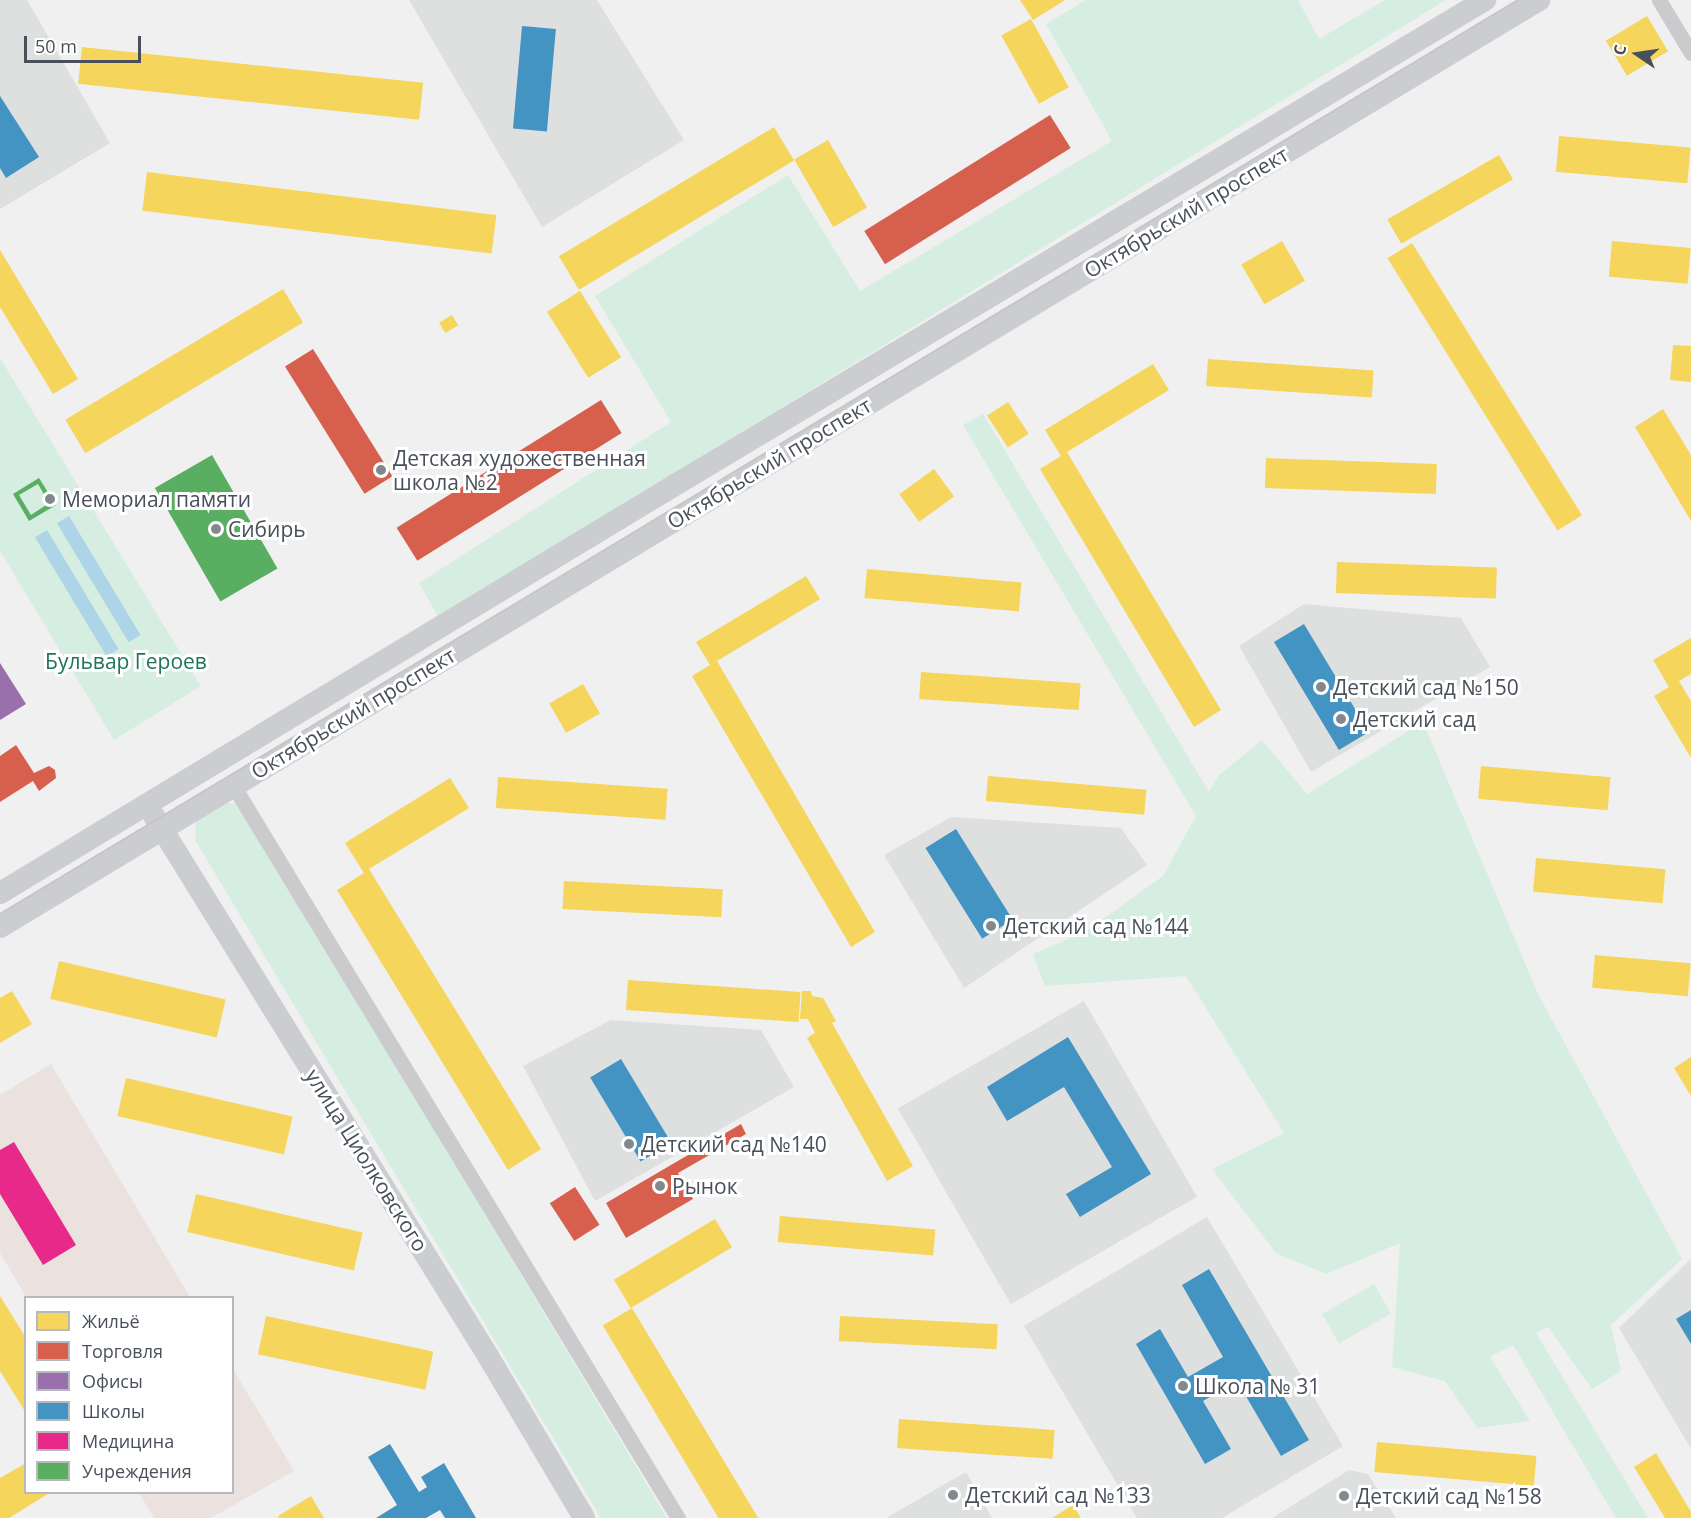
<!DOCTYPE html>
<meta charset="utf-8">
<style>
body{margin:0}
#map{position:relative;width:1691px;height:1518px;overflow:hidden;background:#f0f0f0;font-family:"Open Sans",sans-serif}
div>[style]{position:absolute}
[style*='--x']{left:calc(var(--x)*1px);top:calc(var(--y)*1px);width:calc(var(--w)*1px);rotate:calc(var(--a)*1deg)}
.education>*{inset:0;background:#dedfdf;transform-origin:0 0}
.medical>*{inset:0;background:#ebe2e0}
.green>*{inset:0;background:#d6ede2;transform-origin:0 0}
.water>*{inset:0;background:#aed4e8;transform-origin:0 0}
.homes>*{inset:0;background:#f6d55c;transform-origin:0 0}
.shops>*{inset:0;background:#d6604d;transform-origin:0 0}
.offices>*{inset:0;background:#9970ab}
.schools>*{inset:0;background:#4393c3;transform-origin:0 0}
.health>*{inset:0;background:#e7298a}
.public>*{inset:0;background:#5aae61;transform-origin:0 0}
.street>*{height:15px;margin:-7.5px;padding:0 7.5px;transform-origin:7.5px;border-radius:7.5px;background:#cbcbce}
.secondary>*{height:22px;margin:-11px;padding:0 11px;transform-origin:11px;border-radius:11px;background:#cbcdd1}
.tram>*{height:1.5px;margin:-0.75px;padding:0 0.75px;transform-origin:0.75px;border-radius:0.75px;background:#c6c6c8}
.dots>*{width:16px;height:16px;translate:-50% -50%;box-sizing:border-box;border:3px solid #fff;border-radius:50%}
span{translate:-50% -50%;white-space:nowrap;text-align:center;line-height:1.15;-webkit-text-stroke:6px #fff;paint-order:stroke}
.street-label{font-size:21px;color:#49505b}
.poi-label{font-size:21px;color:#49505b}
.left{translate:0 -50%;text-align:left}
.park-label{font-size:21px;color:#1f7657}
.legend{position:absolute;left:24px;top:1296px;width:210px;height:198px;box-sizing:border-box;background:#fff;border:2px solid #b6b9bd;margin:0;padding:8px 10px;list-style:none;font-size:18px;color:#49505b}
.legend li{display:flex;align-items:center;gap:12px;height:30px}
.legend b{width:30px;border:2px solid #b6b9bd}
.north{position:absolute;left:1607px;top:24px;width:60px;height:60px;-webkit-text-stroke:4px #fff;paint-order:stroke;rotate:283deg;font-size:16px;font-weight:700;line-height:24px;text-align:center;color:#49505b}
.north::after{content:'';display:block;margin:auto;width:21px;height:27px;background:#49505b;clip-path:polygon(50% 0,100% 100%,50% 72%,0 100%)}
.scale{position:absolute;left:24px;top:36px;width:117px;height:27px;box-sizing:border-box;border:3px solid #49505b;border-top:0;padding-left:8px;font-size:18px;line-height:21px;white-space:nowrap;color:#49505b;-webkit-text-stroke:4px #fff;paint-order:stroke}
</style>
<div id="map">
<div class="education">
<i style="clip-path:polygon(0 0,27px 0,110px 143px,0 209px)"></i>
<i style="clip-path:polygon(409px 0,597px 0,684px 140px,542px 227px)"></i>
<i style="clip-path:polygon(1304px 604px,1461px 618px,1490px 667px,1311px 772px,1239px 646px)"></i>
<i style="clip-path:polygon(951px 817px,1121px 828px,1147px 865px,964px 988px,884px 855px)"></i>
<i style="left:1084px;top:1001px;width:226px;height:215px;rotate:60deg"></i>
<i style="clip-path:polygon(611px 1020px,761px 1030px,794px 1087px,595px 1201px,523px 1066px)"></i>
<i style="clip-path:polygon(1207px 1217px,1343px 1446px,1222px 1518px,1137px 1518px,1024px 1326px)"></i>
<i style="clip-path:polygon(1691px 1259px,1691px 1449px,1619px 1328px)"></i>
<i style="clip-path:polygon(1349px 1470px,1368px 1474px,1396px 1518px,1272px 1518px)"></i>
<i style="clip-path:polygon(966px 1472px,992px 1518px,886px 1518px)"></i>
</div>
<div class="medical">
<i style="clip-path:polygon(51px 1064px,190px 1297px,26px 1297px,0 1253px,0 1095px)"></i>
<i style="clip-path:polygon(233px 1369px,294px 1471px,211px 1518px,154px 1518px,139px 1493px,232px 1492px)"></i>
</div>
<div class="green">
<i style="clip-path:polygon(1086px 0,1298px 0,1319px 39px,1385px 0,1446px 0,439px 618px,419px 583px,671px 422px,595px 296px,788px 175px,860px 291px,1112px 141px,1046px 24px)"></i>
<i style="clip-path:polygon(0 358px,201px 686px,114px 740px,0 551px)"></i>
<i style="clip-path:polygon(983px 414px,1209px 792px,1218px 776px,1262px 740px,1307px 794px,1423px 722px,1538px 994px,1682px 1259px,1611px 1325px,1621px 1371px,1592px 1389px,1548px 1327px,1536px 1333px,1648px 1518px,1616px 1518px,1513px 1345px,1490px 1357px,1530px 1421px,1477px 1428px,1445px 1381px,1392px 1367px,1400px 1243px,1326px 1274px,1276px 1253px,1212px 1169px,1284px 1133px,1186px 976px,1045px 986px,1033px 954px,1088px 930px,1163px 876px,1196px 816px,963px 425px)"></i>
<i style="clip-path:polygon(226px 802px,235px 804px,242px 811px,667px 1518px,601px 1518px,195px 840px,196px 821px)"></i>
<i style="left:1374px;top:1284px;width:34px;height:60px;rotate:60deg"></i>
</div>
<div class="water">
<i style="left:69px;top:516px;width:139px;height:14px;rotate:59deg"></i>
<i style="left:47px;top:530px;width:139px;height:14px;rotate:59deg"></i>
</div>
<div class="homes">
<i style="clip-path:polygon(1020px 0,1065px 0,1033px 20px)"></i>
<i style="left:1647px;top:16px;width:41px;height:48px;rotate:59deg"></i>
<i style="left:1031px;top:19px;width:78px;height:34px;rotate:61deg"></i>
<i style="left:82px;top:47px;width:343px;height:37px;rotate:6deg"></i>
<i style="left:774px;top:127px;width:39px;height:251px;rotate:59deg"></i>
<i style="left:1559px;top:136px;width:132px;height:36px;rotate:5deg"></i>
<i style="left:828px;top:140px;width:78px;height:39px;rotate:60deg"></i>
<i style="left:1499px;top:155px;width:28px;height:129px;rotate:60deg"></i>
<i style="left:147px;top:172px;width:352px;height:39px;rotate:7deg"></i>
<i style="left:1282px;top:241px;width:46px;height:47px;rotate:60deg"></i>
<i style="left:1612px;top:241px;width:79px;height:36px;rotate:5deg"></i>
<i style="left:1412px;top:243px;width:321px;height:29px;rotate:58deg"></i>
<i style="clip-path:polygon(0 250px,78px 379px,53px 394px,0 307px)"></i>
<i style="left:283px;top:289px;width:39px;height:254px;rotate:59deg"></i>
<i style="left:580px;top:291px;width:78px;height:39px;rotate:58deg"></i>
<i style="left:452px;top:315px;width:12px;height:15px;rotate:59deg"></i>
<i style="clip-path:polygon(1673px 345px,1691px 346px,1691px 382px,1670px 380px)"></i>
<i style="left:1208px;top:359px;width:166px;height:27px;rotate:4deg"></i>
<i style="clip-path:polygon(1153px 364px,1169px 390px,1067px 452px,1221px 710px,1194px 727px,1040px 469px,1061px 456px,1045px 430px)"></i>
<i style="left:1008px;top:402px;width:38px;height:25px;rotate:57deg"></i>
<i style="clip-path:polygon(1663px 409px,1691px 455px,1691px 521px,1635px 427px)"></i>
<i style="left:1266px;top:458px;width:171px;height:30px;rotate:2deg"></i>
<i style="left:934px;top:469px;width:34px;height:43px;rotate:54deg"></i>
<i style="left:1337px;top:562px;width:160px;height:31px;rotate:2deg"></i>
<i style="left:867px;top:569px;width:155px;height:29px;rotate:5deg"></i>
<i style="clip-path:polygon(806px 576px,820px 599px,717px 661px,875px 932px,851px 947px,692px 676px,710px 665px,696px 642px)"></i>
<i style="clip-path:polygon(1691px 638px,1691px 674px,1679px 681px,1691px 701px,1691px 758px,1654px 696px,1669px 687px,1653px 660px)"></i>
<i style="left:921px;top:672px;width:160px;height:27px;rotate:4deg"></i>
<i style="left:583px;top:684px;width:34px;height:39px;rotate:60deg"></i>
<i style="left:1481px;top:766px;width:130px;height:33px;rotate:5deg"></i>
<i style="left:988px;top:776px;width:159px;height:25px;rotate:5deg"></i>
<i style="left:498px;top:777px;width:170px;height:31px;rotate:4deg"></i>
<i style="clip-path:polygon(450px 778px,469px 808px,369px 869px,541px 1149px,508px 1170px,337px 890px,364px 873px,345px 843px)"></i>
<i style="left:1536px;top:858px;width:130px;height:34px;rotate:5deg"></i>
<i style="left:564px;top:881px;width:159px;height:28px;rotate:3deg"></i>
<i style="left:1595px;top:955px;width:96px;height:33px;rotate:5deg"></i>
<i style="left:59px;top:961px;width:171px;height:39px;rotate:13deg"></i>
<i style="left:628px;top:980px;width:173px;height:30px;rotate:4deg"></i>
<i style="clip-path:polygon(12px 991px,32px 1024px,0 1043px,0 998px)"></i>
<i style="clip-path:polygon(802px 991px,811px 991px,812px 996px,823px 998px,836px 1021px,832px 1023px,913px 1166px,887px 1181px,807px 1038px,815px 1033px,808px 1019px,800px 1019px)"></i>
<i style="clip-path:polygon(1691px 1057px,1691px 1096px,1674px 1068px)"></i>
<i style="left:126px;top:1078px;width:171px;height:39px;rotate:13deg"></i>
<i style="left:196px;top:1194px;width:171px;height:39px;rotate:13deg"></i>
<i style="left:780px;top:1216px;width:156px;height:26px;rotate:5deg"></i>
<i style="left:715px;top:1219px;width:33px;height:118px;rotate:59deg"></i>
<i style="clip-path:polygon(0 1296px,26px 1338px,26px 1413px,0 1371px)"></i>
<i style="left:632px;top:1308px;width:245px;height:34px;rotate:59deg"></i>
<i style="left:266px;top:1316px;width:171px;height:39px;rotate:12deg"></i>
<i style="left:840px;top:1316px;width:158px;height:25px;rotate:3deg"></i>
<i style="left:899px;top:1419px;width:156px;height:29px;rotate:4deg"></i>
<i style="left:1377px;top:1442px;width:160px;height:30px;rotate:5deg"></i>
<i style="clip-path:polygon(1656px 1453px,1691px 1512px,1691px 1518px,1665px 1518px,1634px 1467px)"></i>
<i style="clip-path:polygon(26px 1463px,26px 1492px,51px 1492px,9px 1518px,0 1518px,0 1478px)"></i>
<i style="clip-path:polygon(311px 1496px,324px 1518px,279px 1518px,278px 1516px)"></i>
<i style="clip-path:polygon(1073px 1505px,1081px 1518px,1052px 1518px)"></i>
</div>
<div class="shops">
<i style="left:1050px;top:115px;width:39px;height:219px;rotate:58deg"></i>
<i style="left:313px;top:349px;width:150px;height:33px;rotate:58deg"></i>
<i style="left:601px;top:400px;width:39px;height:241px;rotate:58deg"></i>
<i style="clip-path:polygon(16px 745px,34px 773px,49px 766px,55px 770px,56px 778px,39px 791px,33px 781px,0 802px,0 756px)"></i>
<i style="clip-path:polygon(741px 1124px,746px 1134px,678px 1173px,693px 1199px,626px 1238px,606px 1203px)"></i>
<i style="left:575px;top:1187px;width:45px;height:30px;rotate:57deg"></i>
</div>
<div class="offices">
<i style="clip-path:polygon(0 663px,26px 704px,0 720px)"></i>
</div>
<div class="schools">
<i style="left:522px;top:26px;width:34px;height:103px;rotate:5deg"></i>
<i style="clip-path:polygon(0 96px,39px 157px,6px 178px,0 168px)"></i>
<i style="left:1304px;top:624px;width:126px;height:35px;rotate:59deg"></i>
<i style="left:956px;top:829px;width:107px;height:36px;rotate:58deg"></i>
<i style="clip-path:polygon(1068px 1037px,1151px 1174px,1080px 1217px,1066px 1194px,1112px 1167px,1064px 1087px,1007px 1121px,987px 1087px)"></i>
<i style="left:621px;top:1059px;width:98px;height:36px;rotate:59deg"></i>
<i style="clip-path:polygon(1209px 1269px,1309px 1440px,1281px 1456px,1237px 1381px,1203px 1401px,1231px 1449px,1205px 1464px,1136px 1344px,1160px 1329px,1188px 1377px,1223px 1357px,1182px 1285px)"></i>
<i style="clip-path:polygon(1691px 1310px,1691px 1344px,1676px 1319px)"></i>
<i style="clip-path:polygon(390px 1444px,419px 1492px,427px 1487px,421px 1477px,444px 1463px,476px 1518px,445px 1518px,440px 1510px,426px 1518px,376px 1518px,397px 1505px,368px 1457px)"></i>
</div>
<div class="health">
<i style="clip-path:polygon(14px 1142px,76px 1245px,43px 1265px,0 1194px,0 1150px)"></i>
</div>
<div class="public">
<i style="left:212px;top:455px;width:131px;height:66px;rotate:60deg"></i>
<i style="clip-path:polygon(evenodd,39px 478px,56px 505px,29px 521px,13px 494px,39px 478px,38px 484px,49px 503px,31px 515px,19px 495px,38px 484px)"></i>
</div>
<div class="street">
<i style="--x:1659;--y:0;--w:62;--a:58.9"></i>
<i style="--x:233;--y:785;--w:858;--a:58.74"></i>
</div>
<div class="secondary">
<i style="--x:154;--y:816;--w:635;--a:58.26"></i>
<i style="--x:488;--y:1356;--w:188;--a:59.3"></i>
<i style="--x:0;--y:893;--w:777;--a:-31.15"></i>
<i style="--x:665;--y:491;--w:956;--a:-30.91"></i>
<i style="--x:0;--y:927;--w:1797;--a:-31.06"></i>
</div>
<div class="tram">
<i style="--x:0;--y:914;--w:1772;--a:-31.05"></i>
</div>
<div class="dots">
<i style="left:381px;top:470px;background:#83888f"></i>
<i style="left:50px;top:499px;background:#83888f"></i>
<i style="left:216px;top:529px;background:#83888f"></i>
<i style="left:1321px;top:687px;background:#83888f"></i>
<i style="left:1341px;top:719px;background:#83888f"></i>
<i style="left:991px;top:926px;background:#83888f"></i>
<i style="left:629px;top:1144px;background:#83888f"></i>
<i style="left:660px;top:1186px;background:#83888f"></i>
<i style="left:1183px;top:1386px;background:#83888f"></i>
<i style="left:953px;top:1495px;background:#83888f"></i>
<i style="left:1344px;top:1496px;background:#83888f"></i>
</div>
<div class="street-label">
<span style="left:1186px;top:212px;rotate:-31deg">Октябрьский проспект</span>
<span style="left:769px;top:463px;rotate:-31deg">Октябрьский проспект</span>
<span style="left:353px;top:713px;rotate:-31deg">Октябрьский проспект</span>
<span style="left:367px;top:1160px;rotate:58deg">улица Циолковского</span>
</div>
<div class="poi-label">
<span class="left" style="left:393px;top:470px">Детская художественная<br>школа №2</span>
<span class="left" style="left:62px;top:499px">Мемориал памяти</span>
<span class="left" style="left:228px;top:529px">Сибирь</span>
<span class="left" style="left:1333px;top:687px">Детский сад №150</span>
<span class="left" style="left:1353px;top:719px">Детский сад</span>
<span class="left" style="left:1003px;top:926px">Детский сад №144</span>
<span class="left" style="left:641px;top:1144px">Детский сад №140</span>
<span class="left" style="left:672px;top:1186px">Рынок</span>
<span class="left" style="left:1195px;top:1386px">Школа № 31</span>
<span class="left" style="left:965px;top:1495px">Детский сад №133</span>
<span class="left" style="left:1356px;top:1496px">Детский сад №158</span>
</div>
<div class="park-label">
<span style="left:126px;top:661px">Бульвар Героев</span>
</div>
<ul class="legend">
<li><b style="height:16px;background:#f6d55c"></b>Жильё</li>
<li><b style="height:16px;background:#d6604d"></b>Торговля</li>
<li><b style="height:16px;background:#9970ab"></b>Офисы</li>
<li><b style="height:16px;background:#4393c3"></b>Школы</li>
<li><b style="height:16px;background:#e7298a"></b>Медицина</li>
<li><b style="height:16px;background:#5aae61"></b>Учреждения</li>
</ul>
<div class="north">С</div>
<div class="scale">50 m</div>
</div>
